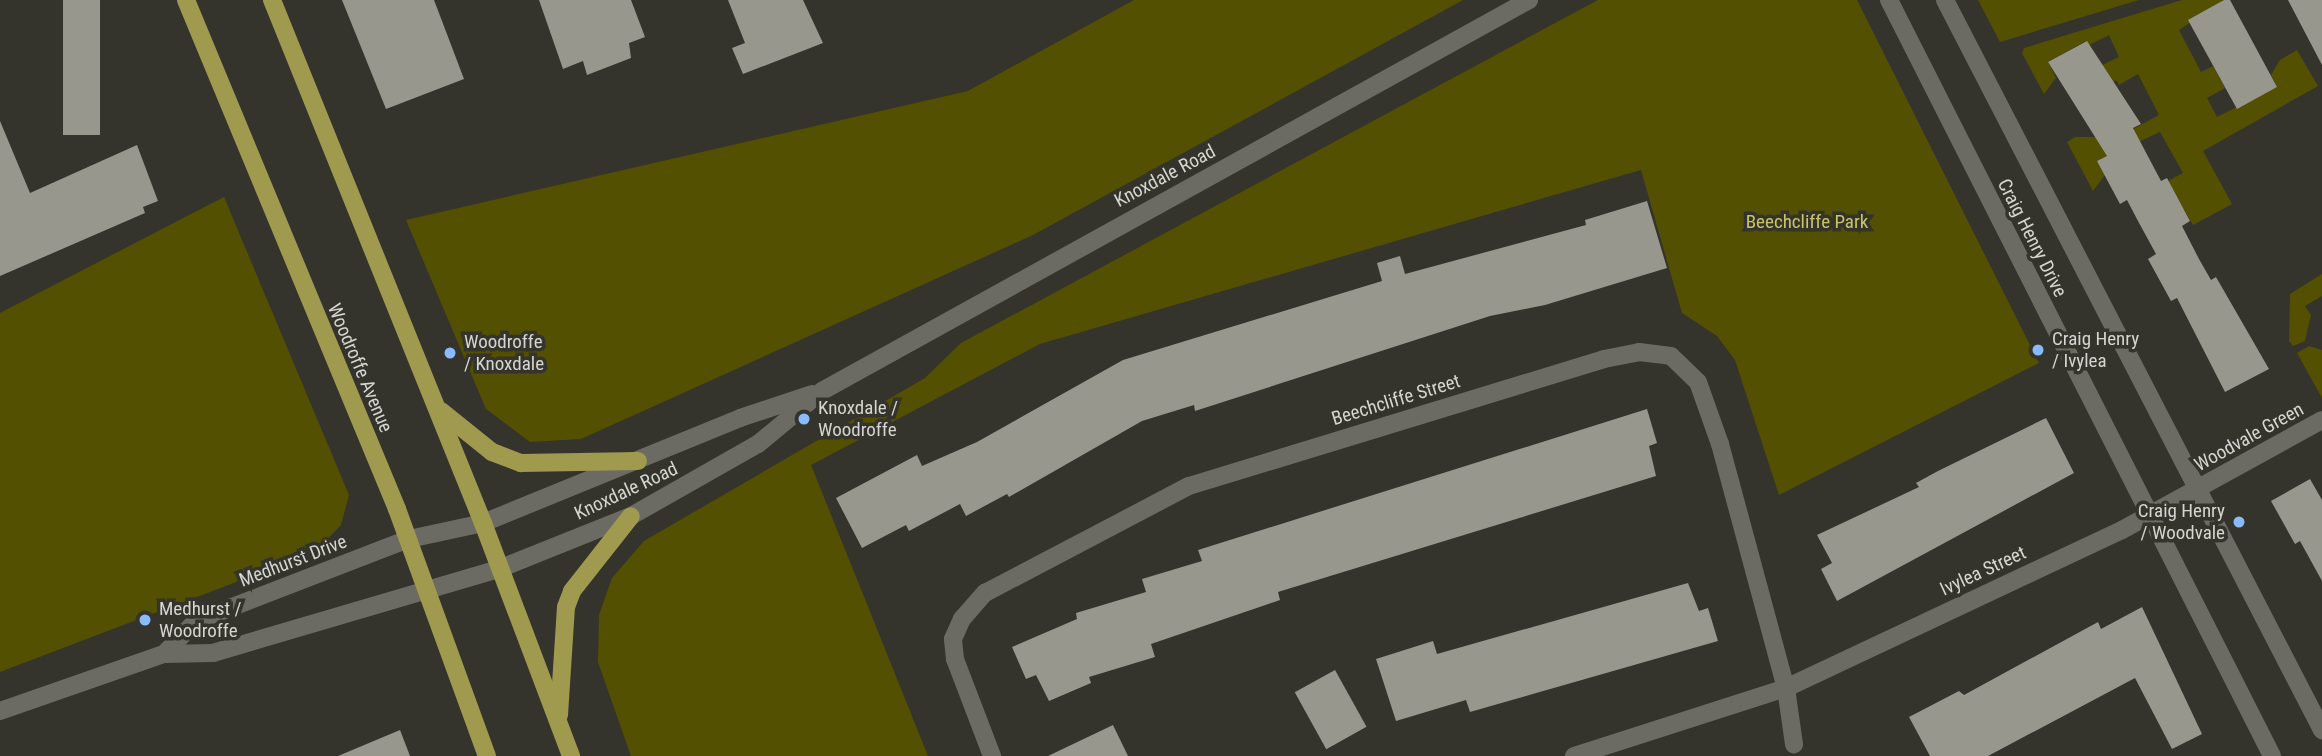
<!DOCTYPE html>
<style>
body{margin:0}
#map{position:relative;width:2322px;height:756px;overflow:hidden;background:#34342d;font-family:"Roboto Condensed",sans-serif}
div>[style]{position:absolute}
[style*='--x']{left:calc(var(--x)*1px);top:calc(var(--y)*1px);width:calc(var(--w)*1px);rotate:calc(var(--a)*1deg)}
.green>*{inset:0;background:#545001}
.building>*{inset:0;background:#97978e;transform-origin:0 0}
.minor>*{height:18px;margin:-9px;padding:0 9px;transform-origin:9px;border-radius:9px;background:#6b6b63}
.major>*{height:18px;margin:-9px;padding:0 9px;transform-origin:9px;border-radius:9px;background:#9f9a4e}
.dots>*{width:19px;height:19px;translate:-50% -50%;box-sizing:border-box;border:4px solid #34342d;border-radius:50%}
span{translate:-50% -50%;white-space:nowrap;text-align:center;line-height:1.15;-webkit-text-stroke:7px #34342d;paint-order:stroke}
.street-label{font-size:19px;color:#d5d5d1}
.park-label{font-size:19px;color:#cac562}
.poi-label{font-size:19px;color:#d5d5d1}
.left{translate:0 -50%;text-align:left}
.right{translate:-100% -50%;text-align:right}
</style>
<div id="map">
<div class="green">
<i style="clip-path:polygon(1134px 0,1463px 0,1033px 235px,581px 439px,530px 442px,486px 409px,406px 220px,968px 91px)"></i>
<i style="clip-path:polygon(1598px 0,1857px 0,2039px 363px,1779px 495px,1735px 360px,1717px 336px,1682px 313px,1641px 170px,1040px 344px,811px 465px,928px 756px,631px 756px,598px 662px,599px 615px,612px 578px,644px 541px,925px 378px,961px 343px)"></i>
<i style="clip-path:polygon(1978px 0,2139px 0,2000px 42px)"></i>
<i style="clip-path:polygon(2182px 0,2224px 0,2179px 30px,2201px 72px,2213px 66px,2225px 88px,2207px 98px,2217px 117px,2277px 87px,2271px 75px,2280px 60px,2297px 50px,2318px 86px,2203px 151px,2232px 204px,2193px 225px,2168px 181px,2183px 173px,2160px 132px,2098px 161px,2105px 175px,2093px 191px,2067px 142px,2075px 137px,2096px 137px,2102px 146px,2159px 115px,2138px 74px,2119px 85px,2116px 80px,2110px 84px,2100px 66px,2119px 57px,2109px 35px,2089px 45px,2086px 41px,2048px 62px,2056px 78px,2044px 94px,2022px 53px,2024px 48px)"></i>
<i style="clip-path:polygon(224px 197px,349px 495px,341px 525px,315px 552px,0 672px,0 313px)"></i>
<i style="clip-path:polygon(2322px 274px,2322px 296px,2305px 306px,2311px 315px,2305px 341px,2293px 346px,2289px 341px,2290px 294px)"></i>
<i style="clip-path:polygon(2309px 346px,2322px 350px,2322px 398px,2297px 353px)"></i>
</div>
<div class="building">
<i style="left:63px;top:0;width:37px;height:135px"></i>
<i style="clip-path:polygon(342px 0,434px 0,464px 79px,386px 109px)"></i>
<i style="clip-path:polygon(539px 0,631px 0,645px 37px,629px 43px,631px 58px,587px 75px,583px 61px,563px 69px)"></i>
<i style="clip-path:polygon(728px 0,803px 0,823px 43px,743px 74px,732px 48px,745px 43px)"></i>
<i style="clip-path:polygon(2224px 0,2230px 0,2277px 87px,2237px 109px,2188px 20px)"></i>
<i style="clip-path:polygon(2288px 0,2322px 0,2322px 65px)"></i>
<i style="clip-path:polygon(2087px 41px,2141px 124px,2133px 128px,2161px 181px,2167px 178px,2190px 221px,2182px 226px,2199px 259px,2211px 280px,2216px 277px,2269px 369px,2225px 392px,2177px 298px,2171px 301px,2148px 259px,2156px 254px,2138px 221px,2127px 200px,2120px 204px,2097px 161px,2107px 156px,2048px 62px)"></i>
<i style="clip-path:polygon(0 121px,30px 193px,137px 145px,158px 201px,143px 207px,145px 213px,0 276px)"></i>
<i style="clip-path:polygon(1647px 201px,1667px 268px,1545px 305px,1490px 316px,1195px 411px,1194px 405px,1142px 421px,1009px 497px,1007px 494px,966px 516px,960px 504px,909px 531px,906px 525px,862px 548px,836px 498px,917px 455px,922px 466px,977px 442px,1123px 360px,1382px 281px,1377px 263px,1400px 256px,1405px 274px,1586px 225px,1585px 220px)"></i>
<i style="clip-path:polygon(1647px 409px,1657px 443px,1649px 446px,1656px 476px,1278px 592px,1280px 600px,1151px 644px,1155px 657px,1089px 677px,1091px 683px,1049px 701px,1036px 675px,1026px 679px,1012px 647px,1077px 619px,1076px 613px,1146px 592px,1142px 579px,1202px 561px,1198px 550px)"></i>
<i style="clip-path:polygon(2046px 418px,2074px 473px,1837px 601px,1821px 569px,1832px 563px,1817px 535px,1919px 487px,1916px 483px,1938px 471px)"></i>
<i style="clip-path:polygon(2310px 479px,2322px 500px,2322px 581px,2300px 541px,2295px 544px,2271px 501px)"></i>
<i style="clip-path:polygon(1688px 583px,1699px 611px,1708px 608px,1718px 641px,1470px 712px,1466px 700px,1396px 721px,1376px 659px,1433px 641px,1437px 654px)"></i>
<i style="clip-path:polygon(2142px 607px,2202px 734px,2172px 749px,2135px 678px,1988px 756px,1930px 756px,1909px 717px,1959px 691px,1964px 695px,2098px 622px,2101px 629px)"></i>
<i style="left:1335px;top:670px;width:65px;height:46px;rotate:61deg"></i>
<i style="clip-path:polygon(1113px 725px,1128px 756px,1048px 756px)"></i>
<i style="clip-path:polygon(400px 730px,410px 756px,338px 756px)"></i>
</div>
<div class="minor">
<i style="--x:1889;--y:0;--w:847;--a:63.13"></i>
<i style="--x:1945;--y:0;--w:822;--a:62.69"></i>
<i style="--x:164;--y:654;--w:46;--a:-45.9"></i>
<i style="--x:196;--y:621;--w:228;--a:-21.1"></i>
<i style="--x:409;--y:539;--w:76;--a:-12.2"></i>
<i style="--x:483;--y:523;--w:278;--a:-22.2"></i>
<i style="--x:740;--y:418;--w:76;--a:-18.4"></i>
<i style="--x:0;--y:711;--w:174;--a:-19.2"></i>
<i style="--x:164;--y:654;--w:49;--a:-1.2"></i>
<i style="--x:213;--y:653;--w:300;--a:-16.4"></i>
<i style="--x:501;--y:568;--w:140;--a:-21.8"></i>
<i style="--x:631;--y:516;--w:146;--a:-29.6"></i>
<i style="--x:758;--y:444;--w:83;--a:-39.6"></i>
<i style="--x:822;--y:391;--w:808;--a:-28.94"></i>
<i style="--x:992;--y:756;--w:104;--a:-110.9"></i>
<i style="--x:955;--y:659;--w:20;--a:-96"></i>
<i style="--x:953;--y:639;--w:22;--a:-66"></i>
<i style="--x:962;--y:619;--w:35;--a:-49"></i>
<i style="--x:985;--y:593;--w:230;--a:-27.7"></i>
<i style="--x:1189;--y:486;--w:434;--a:-17"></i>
<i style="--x:1604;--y:359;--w:36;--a:-11"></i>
<i style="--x:1639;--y:352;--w:32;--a:7"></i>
<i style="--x:1671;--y:356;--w:37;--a:44"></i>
<i style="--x:1698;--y:382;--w:66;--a:70.5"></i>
<i style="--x:1720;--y:444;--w:253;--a:74.9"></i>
<i style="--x:1786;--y:688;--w:371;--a:-25.2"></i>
<i style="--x:2122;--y:530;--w:228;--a:-28.8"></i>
<i style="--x:1574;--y:756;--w:223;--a:-17.8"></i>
<i style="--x:1786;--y:688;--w:57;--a:81.9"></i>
</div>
<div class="major">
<i style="--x:186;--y:0;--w:551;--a:67.48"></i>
<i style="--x:397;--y:509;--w:263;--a:70"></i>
<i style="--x:272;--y:0;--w:564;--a:68.03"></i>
<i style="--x:483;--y:523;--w:249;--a:69.3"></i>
<i style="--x:441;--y:411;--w:65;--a:38.8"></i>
<i style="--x:492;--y:452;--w:31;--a:21"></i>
<i style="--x:521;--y:463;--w:117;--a:-1"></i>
<i style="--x:559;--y:715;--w:108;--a:-86.3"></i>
<i style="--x:566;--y:607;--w:17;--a:-69"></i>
<i style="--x:572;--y:591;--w:95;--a:-51.8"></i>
</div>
<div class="dots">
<i style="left:2038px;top:350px;background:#89bafc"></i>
<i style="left:450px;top:353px;background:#89bafc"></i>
<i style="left:804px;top:419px;background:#89bafc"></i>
<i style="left:2239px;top:522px;background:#89bafc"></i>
<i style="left:145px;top:620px;background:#89bafc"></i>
</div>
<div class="street-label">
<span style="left:1165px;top:176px;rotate:-28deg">Knoxdale Road</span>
<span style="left:2032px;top:238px;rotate:63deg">Craig Henry Drive</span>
<span style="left:360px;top:368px;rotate:67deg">Woodroffe Avenue</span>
<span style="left:1396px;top:400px;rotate:-17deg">Beechcliffe Street</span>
<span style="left:2249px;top:437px;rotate:-29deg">Woodvale Green</span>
<span style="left:626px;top:491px;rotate:-25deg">Knoxdale Road</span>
<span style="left:293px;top:561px;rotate:-21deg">Medhurst Drive</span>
<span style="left:1983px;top:571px;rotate:-25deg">Ivylea Street</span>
</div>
<div class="park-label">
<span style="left:1807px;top:222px">Beechcliffe Park</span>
</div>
<div class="poi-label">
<span class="left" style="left:2052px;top:350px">Craig Henry<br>/ Ivylea</span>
<span class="left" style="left:464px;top:353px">Woodroffe<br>/ Knoxdale</span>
<span class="left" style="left:818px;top:419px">Knoxdale /<br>Woodroffe</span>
<span class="right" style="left:2225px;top:522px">Craig Henry<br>/ Woodvale</span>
<span class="left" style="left:159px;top:620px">Medhurst /<br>Woodroffe</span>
</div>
</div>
